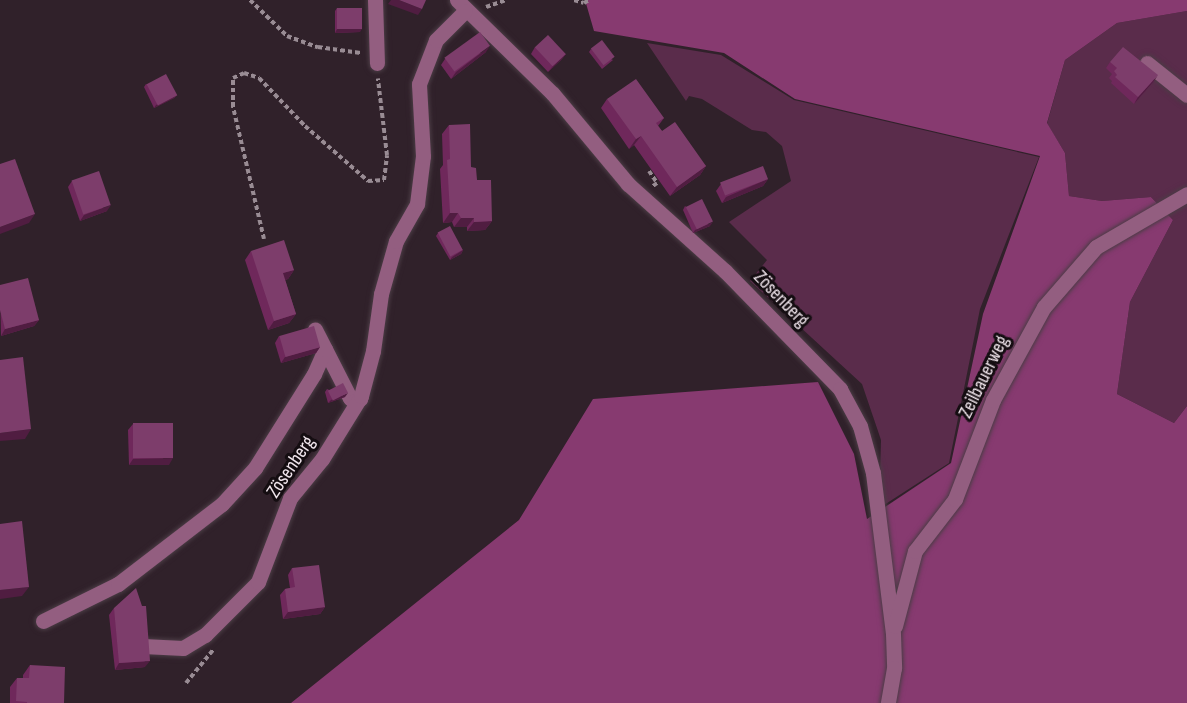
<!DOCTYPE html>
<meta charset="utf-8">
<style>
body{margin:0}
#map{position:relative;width:1187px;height:703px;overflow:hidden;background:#30212a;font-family:"Sofia Sans Condensed",sans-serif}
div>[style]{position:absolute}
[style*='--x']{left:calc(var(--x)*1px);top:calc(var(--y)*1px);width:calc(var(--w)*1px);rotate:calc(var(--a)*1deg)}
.green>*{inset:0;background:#5a2c4b}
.forest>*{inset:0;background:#873a70}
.path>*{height:4px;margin-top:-2px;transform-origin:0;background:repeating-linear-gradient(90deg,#998c94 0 4.5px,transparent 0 7.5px)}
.roads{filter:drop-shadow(0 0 2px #4b3c45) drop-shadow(0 0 2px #4b3c45)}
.minor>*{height:15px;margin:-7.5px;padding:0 7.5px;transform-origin:7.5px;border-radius:7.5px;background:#935e80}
.wall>*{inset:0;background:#6f285b}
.shaded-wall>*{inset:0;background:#501d41}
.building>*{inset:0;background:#7d3d6b;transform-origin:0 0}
span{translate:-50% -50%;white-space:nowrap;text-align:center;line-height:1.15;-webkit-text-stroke:6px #140d11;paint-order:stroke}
.street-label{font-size:20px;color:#f0e5ec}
</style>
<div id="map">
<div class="green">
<i style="clip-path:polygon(1187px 11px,1187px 406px,1174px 423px,1117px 394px,1130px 302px,1173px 220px,1151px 197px,1102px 201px,1069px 196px,1065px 153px,1047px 124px,1065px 60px,1117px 23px)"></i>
<i style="clip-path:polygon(647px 43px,721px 55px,794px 100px,1039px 157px,980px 309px,949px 463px,884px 505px,880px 477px,881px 440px,862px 384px,750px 281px,767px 260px,729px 222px,791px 181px,782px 146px,766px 132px,752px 130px,702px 99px,689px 96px,686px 101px)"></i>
</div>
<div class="forest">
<i style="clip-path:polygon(585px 0,1187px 0,1187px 11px,1117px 23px,1065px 60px,1047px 123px,1065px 153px,1069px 196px,1102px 201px,1151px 197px,1173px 220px,1130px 302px,1117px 394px,1174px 423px,1187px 406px,1187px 703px,291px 703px,519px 520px,593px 399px,818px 382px,854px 454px,867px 519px,951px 463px,983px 314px,1040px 156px,795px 99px,724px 53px,594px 31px)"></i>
</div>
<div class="path">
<i style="--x:250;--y:0;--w:52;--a:44.2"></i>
<i style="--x:287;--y:36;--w:33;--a:20"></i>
<i style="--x:318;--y:47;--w:43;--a:7.9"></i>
<i style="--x:574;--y:0;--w:10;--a:17"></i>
<i style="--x:584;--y:3;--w:6;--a:-31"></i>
<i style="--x:486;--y:7;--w:21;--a:-19"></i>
<i style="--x:649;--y:171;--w:14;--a:56"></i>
<i style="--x:657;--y:183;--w:5;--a:143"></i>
<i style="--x:264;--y:239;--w:136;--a:-103.2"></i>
<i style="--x:233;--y:107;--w:29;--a:-90"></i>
<i style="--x:233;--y:78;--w:12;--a:-24"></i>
<i style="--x:244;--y:73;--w:16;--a:18"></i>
<i style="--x:259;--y:78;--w:66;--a:46.2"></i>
<i style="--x:305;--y:126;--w:84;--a:41.1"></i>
<i style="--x:368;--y:181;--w:16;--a:-4"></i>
<i style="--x:384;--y:180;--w:25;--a:-83"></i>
<i style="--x:387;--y:155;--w:77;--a:-96.8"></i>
<i style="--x:186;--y:683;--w:43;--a:-50.7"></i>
</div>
<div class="roads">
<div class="minor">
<i style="--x:375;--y:0;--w:63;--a:88.2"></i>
<i style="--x:457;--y:0;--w:134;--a:44.4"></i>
<i style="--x:553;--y:94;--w:117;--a:50.2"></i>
<i style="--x:628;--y:184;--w:130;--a:41.9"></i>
<i style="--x:725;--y:271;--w:165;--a:45.7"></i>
<i style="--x:840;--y:389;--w:42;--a:61.6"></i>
<i style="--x:860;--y:426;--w:49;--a:74.5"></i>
<i style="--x:873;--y:473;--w:162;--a:82.9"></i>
<i style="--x:893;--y:634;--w:34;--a:88"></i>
<i style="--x:894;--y:668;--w:36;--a:100"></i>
<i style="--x:1147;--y:63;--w:51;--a:38.7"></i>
<i style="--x:325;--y:349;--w:55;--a:63"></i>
<i style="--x:350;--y:398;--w:6;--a:45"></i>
<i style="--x:354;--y:402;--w:7;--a:-27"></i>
<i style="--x:43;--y:621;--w:84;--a:-26.3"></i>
<i style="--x:118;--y:584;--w:131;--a:-37.6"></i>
<i style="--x:222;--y:504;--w:49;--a:-47.5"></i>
<i style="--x:255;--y:468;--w:111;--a:-57.9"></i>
<i style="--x:314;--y:374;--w:27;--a:-66"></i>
<i style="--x:325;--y:349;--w:22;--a:-117"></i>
<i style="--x:895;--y:626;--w:78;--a:-75.1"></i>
<i style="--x:915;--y:551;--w:66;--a:-52.4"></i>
<i style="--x:955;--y:499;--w:106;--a:-69"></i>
<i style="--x:993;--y:400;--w:106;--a:-61.3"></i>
<i style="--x:1044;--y:307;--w:79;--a:-49.1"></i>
<i style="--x:1096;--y:247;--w:105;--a:-30.2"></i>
<i style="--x:143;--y:646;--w:40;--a:2.9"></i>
<i style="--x:183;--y:648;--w:26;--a:-31"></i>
<i style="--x:205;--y:635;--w:75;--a:-45"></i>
<i style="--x:258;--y:582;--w:90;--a:-69.1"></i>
<i style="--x:290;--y:498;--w:50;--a:-50.6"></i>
<i style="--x:322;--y:459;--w:74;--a:-58.2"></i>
<i style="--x:361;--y:396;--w:47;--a:-75.1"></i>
<i style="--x:373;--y:351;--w:58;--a:-82"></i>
<i style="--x:381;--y:294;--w:55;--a:-74.2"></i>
<i style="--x:396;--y:241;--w:43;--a:-60.4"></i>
<i style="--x:417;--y:204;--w:48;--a:-82.9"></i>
<i style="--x:423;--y:156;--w:72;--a:-93.2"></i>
<i style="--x:419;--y:84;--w:47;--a:-68.9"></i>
<i style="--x:436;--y:40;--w:41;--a:-45"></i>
</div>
</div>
<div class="wall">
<i style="clip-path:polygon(337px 8px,360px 32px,335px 33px,335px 11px)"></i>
<i style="clip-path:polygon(535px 47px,566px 54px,561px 60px,548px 72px,531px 54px)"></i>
<i style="clip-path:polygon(591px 49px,613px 60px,602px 69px,589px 52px)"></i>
<i style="clip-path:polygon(486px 52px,451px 79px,441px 65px,445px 59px)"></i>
<i style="clip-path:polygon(1110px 62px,1154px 81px,1134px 104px,1111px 83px,1112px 81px,1109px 78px,1112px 74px,1106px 68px)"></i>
<i style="clip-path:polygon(146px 84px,177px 95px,174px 98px,154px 108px,144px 87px)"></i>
<i style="clip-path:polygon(607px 99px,664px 118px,658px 126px,662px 131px,706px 166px,700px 175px,670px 196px,634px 145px,629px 149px,601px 108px)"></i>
<i style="clip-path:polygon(449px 125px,477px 180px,492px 221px,485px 230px,467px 231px,467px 227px,454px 227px,452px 222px,443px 223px,440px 169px,443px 165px,442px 134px)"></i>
<i style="clip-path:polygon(768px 179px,763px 186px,722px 203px,716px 191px,721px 184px)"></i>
<i style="clip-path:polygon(72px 181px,107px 211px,80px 221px,68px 187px)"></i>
<i style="clip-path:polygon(685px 206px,710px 226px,693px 233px,683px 210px)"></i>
<i style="clip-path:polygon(438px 233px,463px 250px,461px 254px,450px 260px,436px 236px)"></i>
<i style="clip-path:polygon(251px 251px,294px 270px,288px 279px,285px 280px,296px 314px,289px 323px,268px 330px,245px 260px)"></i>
<i style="clip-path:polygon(0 285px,39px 320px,34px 326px,1px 336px)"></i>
<i style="clip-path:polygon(279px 336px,320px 347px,316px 353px,281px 363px,275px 343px)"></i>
<i style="clip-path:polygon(327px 389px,345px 397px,328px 403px,325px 392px)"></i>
<i style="clip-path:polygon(133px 424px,169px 465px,129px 465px,128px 430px)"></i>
<i style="clip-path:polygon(292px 568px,325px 607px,320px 614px,283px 619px,280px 595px,285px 589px,290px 588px,288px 575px)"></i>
<i style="clip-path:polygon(142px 606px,145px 667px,115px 670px,109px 615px,114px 608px)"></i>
<i style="clip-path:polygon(30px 665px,64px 703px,10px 703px,10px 687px,17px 678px,23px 678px,23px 675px)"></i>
</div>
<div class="shaded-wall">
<i style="clip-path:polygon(391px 0,399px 0,422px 9px,418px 15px,388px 4px)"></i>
<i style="clip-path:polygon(337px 29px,362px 29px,360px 32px,335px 33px)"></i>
<i style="clip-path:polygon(490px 46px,486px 52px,451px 79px,456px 72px)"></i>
<i style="clip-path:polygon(566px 54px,561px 60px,548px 72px,553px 66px)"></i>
<i style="clip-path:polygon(1158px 75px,1154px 81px,1134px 104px,1138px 97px)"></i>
<i style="clip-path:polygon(177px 95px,174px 98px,154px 108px,156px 105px)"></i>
<i style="clip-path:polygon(641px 136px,634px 145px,629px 149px,636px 139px)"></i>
<i style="clip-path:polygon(706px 166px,700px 175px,670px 196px,677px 187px)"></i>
<i style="clip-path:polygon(768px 179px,763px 186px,722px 203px,726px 197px)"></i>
<i style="clip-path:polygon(111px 205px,107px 211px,80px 221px,84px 215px)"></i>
<i style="clip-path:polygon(450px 213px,458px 213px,452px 222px,443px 223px)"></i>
<i style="clip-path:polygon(35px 214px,29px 223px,0 234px,0 227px)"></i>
<i style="clip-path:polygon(461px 218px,474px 218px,467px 227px,454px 227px)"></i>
<i style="clip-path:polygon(492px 221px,485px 230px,467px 231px,474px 222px)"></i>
<i style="clip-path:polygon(713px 222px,710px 226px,693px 233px,695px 230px)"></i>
<i style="clip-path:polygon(463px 250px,461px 254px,450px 260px,452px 257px)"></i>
<i style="clip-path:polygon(294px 270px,288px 279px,276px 283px,283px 273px)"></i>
<i style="clip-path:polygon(296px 314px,289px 323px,268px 330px,274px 321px)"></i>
<i style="clip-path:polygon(39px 320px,34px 326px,1px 336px,5px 329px)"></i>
<i style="clip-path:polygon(320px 347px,316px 353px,281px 363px,285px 357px)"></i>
<i style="clip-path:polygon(348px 393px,345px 397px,328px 403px,331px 400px)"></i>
<i style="clip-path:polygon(31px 429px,25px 439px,0 441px,0 433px)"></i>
<i style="clip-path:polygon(173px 458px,169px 465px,129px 465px,133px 459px)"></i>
<i style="clip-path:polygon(29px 587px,22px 596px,0 599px,0 590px)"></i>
<i style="clip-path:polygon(325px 607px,320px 614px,283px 619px,288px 612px)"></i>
<i style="clip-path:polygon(150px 661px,145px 667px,115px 670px,119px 663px)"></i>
</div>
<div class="building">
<i style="clip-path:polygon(399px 0,426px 0,422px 9px)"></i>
<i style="left:337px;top:8px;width:25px;height:21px"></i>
<i style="left:480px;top:32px;width:17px;height:44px;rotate:54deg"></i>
<i style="left:548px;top:35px;width:26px;height:18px;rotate:47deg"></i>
<i style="left:602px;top:40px;width:21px;height:14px;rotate:53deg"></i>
<i style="clip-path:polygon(1123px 47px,1158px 75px,1138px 97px,1115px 77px,1117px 75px,1114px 71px,1117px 68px,1110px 62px)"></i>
<i style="left:166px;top:74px;width:24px;height:22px;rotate:62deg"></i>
<i style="clip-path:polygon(636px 79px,664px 118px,656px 123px,662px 131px,675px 122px,706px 166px,677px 187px,641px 136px,636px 139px,607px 99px)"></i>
<i style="clip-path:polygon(470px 124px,471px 167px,476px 168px,477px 180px,491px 180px,492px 221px,474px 222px,474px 218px,461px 218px,458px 213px,450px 213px,447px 160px,450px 159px,449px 125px)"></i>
<i style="clip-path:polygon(15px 159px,35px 214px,0 227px,0 164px)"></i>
<i style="left:763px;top:166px;width:14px;height:46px;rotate:69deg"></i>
<i style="left:99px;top:171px;width:36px;height:29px;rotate:71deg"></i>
<i style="left:702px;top:199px;width:25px;height:18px;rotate:64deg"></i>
<i style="left:450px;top:226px;width:27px;height:14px;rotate:62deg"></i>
<i style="clip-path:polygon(284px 240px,294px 270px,283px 273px,296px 314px,274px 321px,251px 251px)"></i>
<i style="clip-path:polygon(28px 278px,39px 320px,5px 329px,0 310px,0 285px)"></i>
<i style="left:314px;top:326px;width:22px;height:36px;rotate:74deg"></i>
<i style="clip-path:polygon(23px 357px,31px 429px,0 433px,0 360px)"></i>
<i style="left:343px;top:383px;width:11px;height:17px;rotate:63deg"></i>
<i style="left:173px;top:423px;width:35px;height:40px;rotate:90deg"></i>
<i style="clip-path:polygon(22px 521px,29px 587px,0 590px,0 524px)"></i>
<i style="clip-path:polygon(319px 565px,325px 607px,288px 612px,285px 589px,295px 587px,292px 568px)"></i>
<i style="clip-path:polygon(136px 588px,142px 606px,146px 606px,150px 661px,119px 663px,114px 608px)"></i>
<i style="clip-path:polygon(30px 665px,65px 667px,64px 703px,27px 703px,27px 702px,16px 701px,17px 678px,29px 678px)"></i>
</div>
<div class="street-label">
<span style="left:781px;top:299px;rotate:46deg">Zösenberg</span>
<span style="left:984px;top:377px;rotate:-64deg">Zeilbauerweg</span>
<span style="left:291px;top:467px;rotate:-56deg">Zösenberg</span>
</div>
</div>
